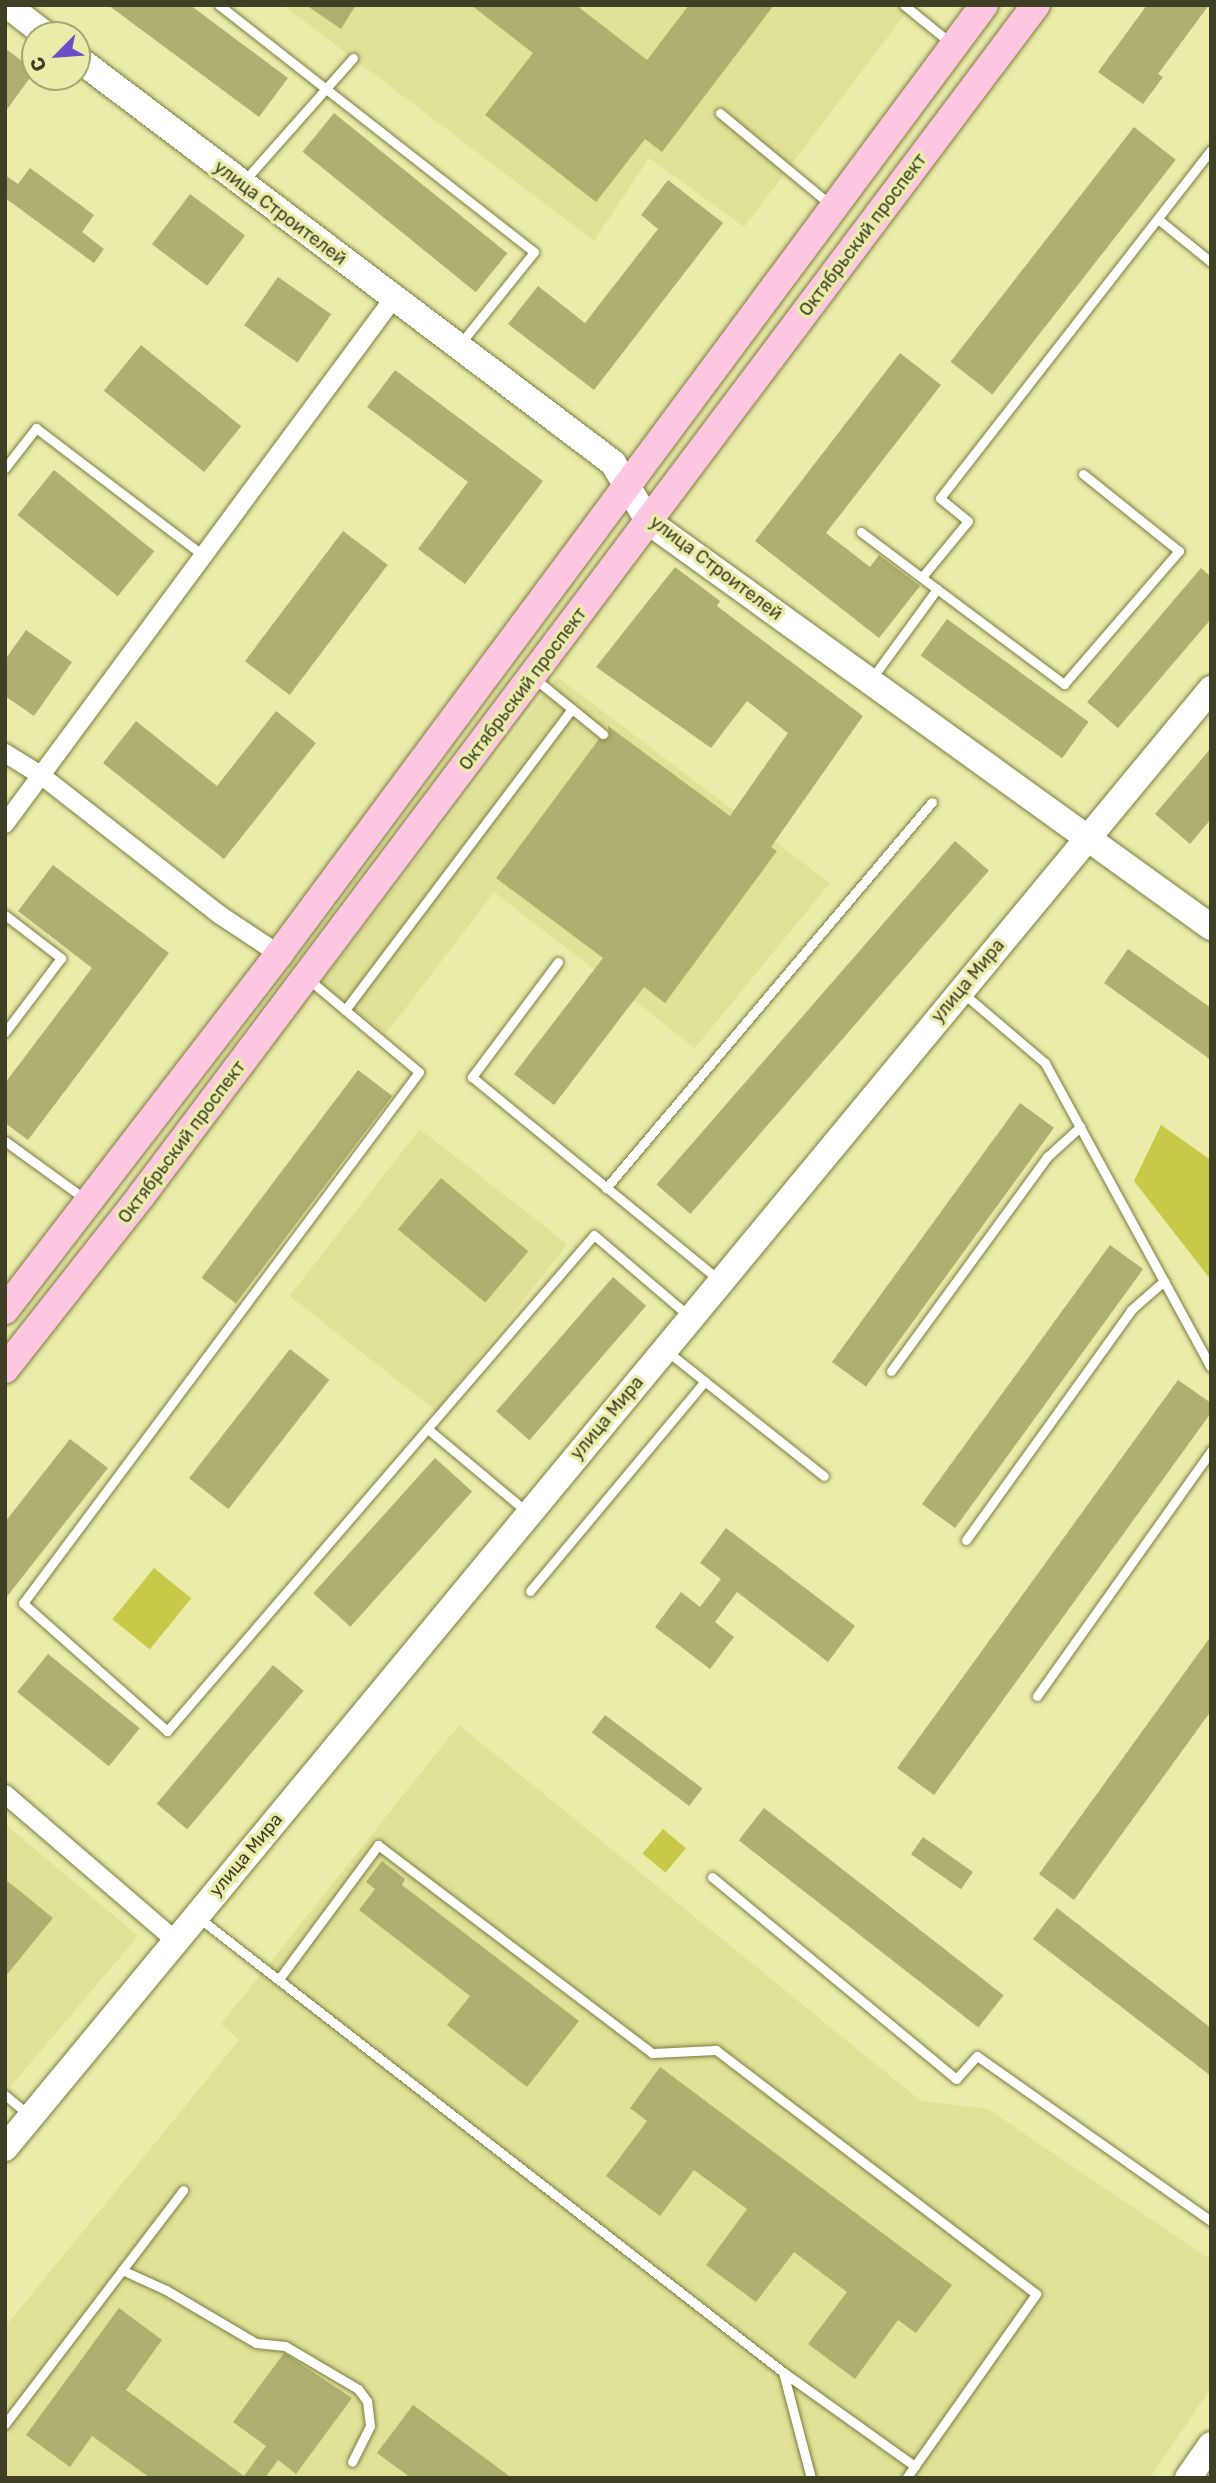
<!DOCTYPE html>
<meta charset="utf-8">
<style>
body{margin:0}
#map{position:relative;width:1216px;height:2483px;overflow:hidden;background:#eaecaa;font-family:Rubik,sans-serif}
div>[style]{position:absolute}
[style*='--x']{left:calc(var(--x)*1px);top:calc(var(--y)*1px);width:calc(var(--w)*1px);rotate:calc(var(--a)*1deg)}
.built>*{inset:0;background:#e0e298;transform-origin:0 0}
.green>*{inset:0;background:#c9c949;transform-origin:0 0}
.building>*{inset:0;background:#aeb070;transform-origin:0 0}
.roads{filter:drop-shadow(0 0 2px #7c7c3e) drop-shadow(0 0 2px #7c7c3e)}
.lane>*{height:9px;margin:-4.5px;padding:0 4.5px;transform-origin:4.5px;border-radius:4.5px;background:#fff}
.street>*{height:18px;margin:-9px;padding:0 9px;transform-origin:9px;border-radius:9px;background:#fff}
.secondary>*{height:26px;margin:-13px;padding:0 13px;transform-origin:13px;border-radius:13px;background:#fff}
.primary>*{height:28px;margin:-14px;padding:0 14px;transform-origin:14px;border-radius:14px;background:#fdc6e1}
span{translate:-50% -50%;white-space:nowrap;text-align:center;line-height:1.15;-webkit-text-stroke:7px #eaecaa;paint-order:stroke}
.street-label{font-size:18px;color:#3e3f24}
.frame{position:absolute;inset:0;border:7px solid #3e3f24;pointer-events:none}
.north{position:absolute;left:21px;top:21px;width:70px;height:70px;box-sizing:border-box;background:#eaecaa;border:2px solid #a5a774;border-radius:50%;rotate:245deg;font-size:19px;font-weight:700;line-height:28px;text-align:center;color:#3e3f24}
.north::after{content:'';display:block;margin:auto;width:24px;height:32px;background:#6b4fc8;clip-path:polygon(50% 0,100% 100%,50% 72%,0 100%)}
</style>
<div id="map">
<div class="built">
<i style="clip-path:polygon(283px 5px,912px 5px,744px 227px,649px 158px,594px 241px)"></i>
<i style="clip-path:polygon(557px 677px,830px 883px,695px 1048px,494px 892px,386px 1034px,321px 983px)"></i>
<i style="left:420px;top:1129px;width:187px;height:212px;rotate:38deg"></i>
<i style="clip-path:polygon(459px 1725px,921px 2101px,988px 2109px,1211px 2260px,1211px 2388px,1150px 2478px,5px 2478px,5px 2327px,239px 2040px,221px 2024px)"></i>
<i style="clip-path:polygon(5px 1824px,138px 1936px,5px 2093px)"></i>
</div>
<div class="green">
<i style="clip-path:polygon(1161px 1125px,1211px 1160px,1211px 1280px,1134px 1181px)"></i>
<i style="left:154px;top:1568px;width:48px;height:66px;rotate:39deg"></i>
<i style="left:663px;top:1829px;width:30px;height:32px;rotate:40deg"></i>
</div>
<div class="building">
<i style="clip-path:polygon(108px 5px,190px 5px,288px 78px,259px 117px)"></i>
<i style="clip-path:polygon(306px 5px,356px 5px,341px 29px)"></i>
<i style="clip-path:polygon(471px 5px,576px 5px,647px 60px,689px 5px,774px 5px,662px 152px,645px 139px,596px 202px,485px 115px,533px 53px)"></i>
<i style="clip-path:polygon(1147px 5px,1209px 5px,1158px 74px,1163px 77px,1143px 104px,1098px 72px)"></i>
<i style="clip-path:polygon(5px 48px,35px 71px,5px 112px)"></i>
<i style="left:334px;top:113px;width:223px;height:50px;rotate:39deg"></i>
<i style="left:1134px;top:127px;width:53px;height:298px;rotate:38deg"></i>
<i style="clip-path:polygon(30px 168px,94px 215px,82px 232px,104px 249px,94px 263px,5px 198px,5px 175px,18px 184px)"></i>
<i style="clip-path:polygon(668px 180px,723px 223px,594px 390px,508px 324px,538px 286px,585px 323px,658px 229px,641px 215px)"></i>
<i style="left:190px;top:194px;width:69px;height:63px;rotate:37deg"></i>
<i style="left:278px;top:277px;width:65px;height:59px;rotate:35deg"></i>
<i style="left:141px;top:345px;width:129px;height:59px;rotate:39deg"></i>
<i style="clip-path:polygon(900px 353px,941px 385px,826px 533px,870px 567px,879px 555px,920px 586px,879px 638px,755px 541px)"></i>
<i style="clip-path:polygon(395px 370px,543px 481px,465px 584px,418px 549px,468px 482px,367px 407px)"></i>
<i style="left:54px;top:470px;width:129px;height:58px;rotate:39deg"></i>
<i style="left:343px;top:531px;width:56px;height:163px;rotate:37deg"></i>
<i style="clip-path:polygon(675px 567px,720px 601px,717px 606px,863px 716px,771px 847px,777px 851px,665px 1003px,644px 987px,554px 1105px,514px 1074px,603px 958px,496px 878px,599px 739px,609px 738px,608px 726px,730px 816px,788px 733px,747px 701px,711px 748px,596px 667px)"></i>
<i style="clip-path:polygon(1201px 568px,1211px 577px,1211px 619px,1118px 728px,1087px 702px)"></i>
<i style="left:947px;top:619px;width:175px;height:45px;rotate:36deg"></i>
<i style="clip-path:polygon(26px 630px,72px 662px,34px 716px,5px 696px,5px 660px)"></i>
<i style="clip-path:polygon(276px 711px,316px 743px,224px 859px,103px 763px,136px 721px,217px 786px)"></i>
<i style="clip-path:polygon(1211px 748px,1211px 819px,1190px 844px,1155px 814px)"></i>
<i style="left:955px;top:841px;width:45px;height:455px;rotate:41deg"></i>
<i style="clip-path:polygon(53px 865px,169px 953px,28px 1140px,5px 1123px,5px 1083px,92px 968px,18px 911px)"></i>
<i style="clip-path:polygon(1128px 949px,1211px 1008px,1211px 1060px,1104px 983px)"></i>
<i style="left:358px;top:1070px;width:43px;height:260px;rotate:37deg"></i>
<i style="left:1020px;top:1103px;width:42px;height:320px;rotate:36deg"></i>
<i style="left:441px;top:1178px;width:114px;height:67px;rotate:40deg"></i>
<i style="left:1110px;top:1245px;width:41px;height:320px;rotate:36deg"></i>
<i style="left:613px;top:1277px;width:44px;height:178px;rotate:41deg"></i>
<i style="left:290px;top:1349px;width:50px;height:164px;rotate:38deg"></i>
<i style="clip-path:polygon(1178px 1380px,1211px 1403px,1211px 1413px,934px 1795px,897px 1768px)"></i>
<i style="clip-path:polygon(70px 1439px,108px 1468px,5px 1599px,5px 1522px)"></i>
<i style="left:435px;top:1458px;width:50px;height:182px;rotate:42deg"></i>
<i style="clip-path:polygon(726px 1528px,855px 1626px,828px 1662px,737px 1592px,715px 1622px,734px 1637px,710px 1669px,655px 1627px,681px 1592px,700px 1607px,721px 1579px,700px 1563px)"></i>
<i style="clip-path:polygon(1211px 1636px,1211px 1711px,1074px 1900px,1039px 1874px)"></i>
<i style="left:48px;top:1654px;width:118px;height:49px;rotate:39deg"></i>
<i style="left:273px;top:1665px;width:40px;height:181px;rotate:40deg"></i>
<i style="left:605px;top:1715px;width:122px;height:22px;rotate:37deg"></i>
<i style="left:764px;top:1808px;width:304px;height:41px;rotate:38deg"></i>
<i style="left:923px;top:1837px;width:61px;height:21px;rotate:35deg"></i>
<i style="clip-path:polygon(382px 1861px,405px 1879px,402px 1885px,579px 2021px,527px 2087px,447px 2025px,470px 1996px,359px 1910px,375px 1889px,366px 1882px)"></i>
<i style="clip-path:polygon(5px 1879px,53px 1918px,5px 1977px)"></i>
<i style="clip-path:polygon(1057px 1908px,1211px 2028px,1211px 2076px,1033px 1939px)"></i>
<i style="clip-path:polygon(660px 2067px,952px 2285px,916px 2333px,898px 2320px,855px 2379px,808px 2344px,847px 2292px,794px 2252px,756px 2302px,706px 2265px,747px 2209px,694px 2170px,660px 2216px,606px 2176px,647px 2121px,630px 2108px)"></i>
<i style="clip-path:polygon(119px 2308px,162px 2340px,126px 2390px,244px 2476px,266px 2446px,233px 2422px,284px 2353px,352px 2398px,296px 2474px,278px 2460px,265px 2478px,150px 2478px,92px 2436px,70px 2467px,26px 2435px)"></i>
<i style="clip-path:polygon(413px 2405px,512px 2478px,411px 2478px,377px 2453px)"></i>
</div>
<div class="roads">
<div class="lane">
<i style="--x:219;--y:5;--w:400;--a:38.1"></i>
<i style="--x:534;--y:252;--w:118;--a:128.8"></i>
<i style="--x:904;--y:5;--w:62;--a:39.1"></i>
<i style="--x:720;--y:113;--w:146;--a:39.7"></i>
<i style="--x:245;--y:180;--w:163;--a:-48.5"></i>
<i style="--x:1158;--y:219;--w:68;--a:39.1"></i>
<i style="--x:5;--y:468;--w:51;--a:-52.2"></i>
<i style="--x:36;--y:428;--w:211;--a:37.3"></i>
<i style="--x:861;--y:532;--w:95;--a:36.9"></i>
<i style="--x:937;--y:589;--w:110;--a:126.1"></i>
<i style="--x:922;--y:577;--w:72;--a:-50.6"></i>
<i style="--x:968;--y:521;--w:36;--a:-141"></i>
<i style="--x:940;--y:498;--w:441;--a:-52.1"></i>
<i style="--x:937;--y:589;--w:159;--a:36.8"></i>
<i style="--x:1064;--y:684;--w:176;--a:-49.2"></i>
<i style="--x:1179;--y:551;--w:123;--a:-141.3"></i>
<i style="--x:534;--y:678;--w:89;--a:39.1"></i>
<i style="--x:5;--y:915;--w:71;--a:37.5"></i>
<i style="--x:61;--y:958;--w:93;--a:127.1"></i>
<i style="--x:558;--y:962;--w:144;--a:126.8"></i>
<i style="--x:472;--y:1077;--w:320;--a:39.4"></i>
<i style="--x:307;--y:978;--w:146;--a:40"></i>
<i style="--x:419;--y:1072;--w:662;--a:126.71"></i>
<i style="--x:23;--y:1603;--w:193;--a:41.6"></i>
<i style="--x:167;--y:1731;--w:654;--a:-49.28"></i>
<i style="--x:594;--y:1235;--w:126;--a:40.5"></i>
<i style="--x:964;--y:994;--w:106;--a:40.4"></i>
<i style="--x:1045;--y:1063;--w:346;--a:61.4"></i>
<i style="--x:345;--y:1010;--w:377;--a:-53"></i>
<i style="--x:5;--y:1141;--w:99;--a:35.9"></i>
<i style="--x:606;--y:1188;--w:505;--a:-49.82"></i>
<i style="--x:668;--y:1352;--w:199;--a:38.5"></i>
<i style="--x:891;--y:1371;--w:265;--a:-53.9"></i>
<i style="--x:1047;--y:1157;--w:45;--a:-42.3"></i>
<i style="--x:429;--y:1430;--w:128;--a:39.9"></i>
<i style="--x:966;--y:1540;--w:283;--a:-54.3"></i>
<i style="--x:1131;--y:1310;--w:44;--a:-41.3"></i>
<i style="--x:530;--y:1591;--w:273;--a:-50.2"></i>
<i style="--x:1037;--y:1696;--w:301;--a:-54.6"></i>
<i style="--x:712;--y:1877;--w:317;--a:39.6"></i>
<i style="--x:956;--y:2079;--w:31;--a:-48"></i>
<i style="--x:977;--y:2056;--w:286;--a:35.2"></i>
<i style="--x:199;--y:1918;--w:740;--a:37.86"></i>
<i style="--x:783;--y:2372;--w:162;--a:35.5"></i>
<i style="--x:279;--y:1979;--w:167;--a:-53.5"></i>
<i style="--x:378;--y:1845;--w:344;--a:37.2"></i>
<i style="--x:652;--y:2053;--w:64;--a:-2.7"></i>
<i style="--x:716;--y:2050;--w:402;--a:37.3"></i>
<i style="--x:1036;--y:2294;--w:225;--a:125.2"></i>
<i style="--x:5;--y:2095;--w:30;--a:40"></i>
<i style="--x:122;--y:2270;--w:48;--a:24.4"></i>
<i style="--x:166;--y:2290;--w:104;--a:30.5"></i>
<i style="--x:256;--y:2343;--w:29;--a:6"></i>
<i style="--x:285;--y:2346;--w:85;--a:30.5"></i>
<i style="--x:358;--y:2389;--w:15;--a:53"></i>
<i style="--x:367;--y:2401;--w:25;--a:83"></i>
<i style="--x:370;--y:2426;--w:40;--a:116.6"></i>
<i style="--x:783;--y:2372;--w:110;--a:75.2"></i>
<i style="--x:5;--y:2424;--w:294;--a:-52.7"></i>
</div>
<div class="street">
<i style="--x:5;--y:753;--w:44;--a:31.9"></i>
<i style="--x:42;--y:776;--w:226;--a:38"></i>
<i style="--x:220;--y:915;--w:71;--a:33.5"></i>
<i style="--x:5;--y:824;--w:653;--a:-53.53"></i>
<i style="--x:5;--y:1794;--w:224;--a:40.7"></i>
</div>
<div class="secondary">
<i style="--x:7;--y:5;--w:49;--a:37.6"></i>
<i style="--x:77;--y:58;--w:672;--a:37.07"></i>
<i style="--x:613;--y:463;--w:69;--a:58.6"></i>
<i style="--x:649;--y:522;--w:693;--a:35.78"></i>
<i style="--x:5;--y:2148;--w:1893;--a:-50.42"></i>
<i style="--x:1188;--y:2478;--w:40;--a:-55.1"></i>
</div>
<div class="primary">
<i style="--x:5;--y:1310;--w:449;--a:-52.4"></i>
<i style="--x:279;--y:954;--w:1182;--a:-53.39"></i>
<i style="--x:5;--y:1369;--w:220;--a:-51.8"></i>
<i style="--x:141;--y:1196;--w:1490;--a:-53.08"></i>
</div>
</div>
<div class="street-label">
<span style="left:280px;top:213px;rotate:37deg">улица Строителей</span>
<span style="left:863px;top:235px;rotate:-53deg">Октябрьский проспект</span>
<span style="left:716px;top:568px;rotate:37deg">улица Строителей</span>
<span style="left:523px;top:689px;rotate:-53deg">Октябрьский проспект</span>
<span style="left:968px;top:981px;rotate:-50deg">улица Мира</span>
<span style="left:182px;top:1142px;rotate:-53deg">Октябрьский проспект</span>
<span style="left:607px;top:1418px;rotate:-50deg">улица Мира</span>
<span style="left:246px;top:1855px;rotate:-50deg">улица Мира</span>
</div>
<div class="frame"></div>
<div class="north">С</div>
</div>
